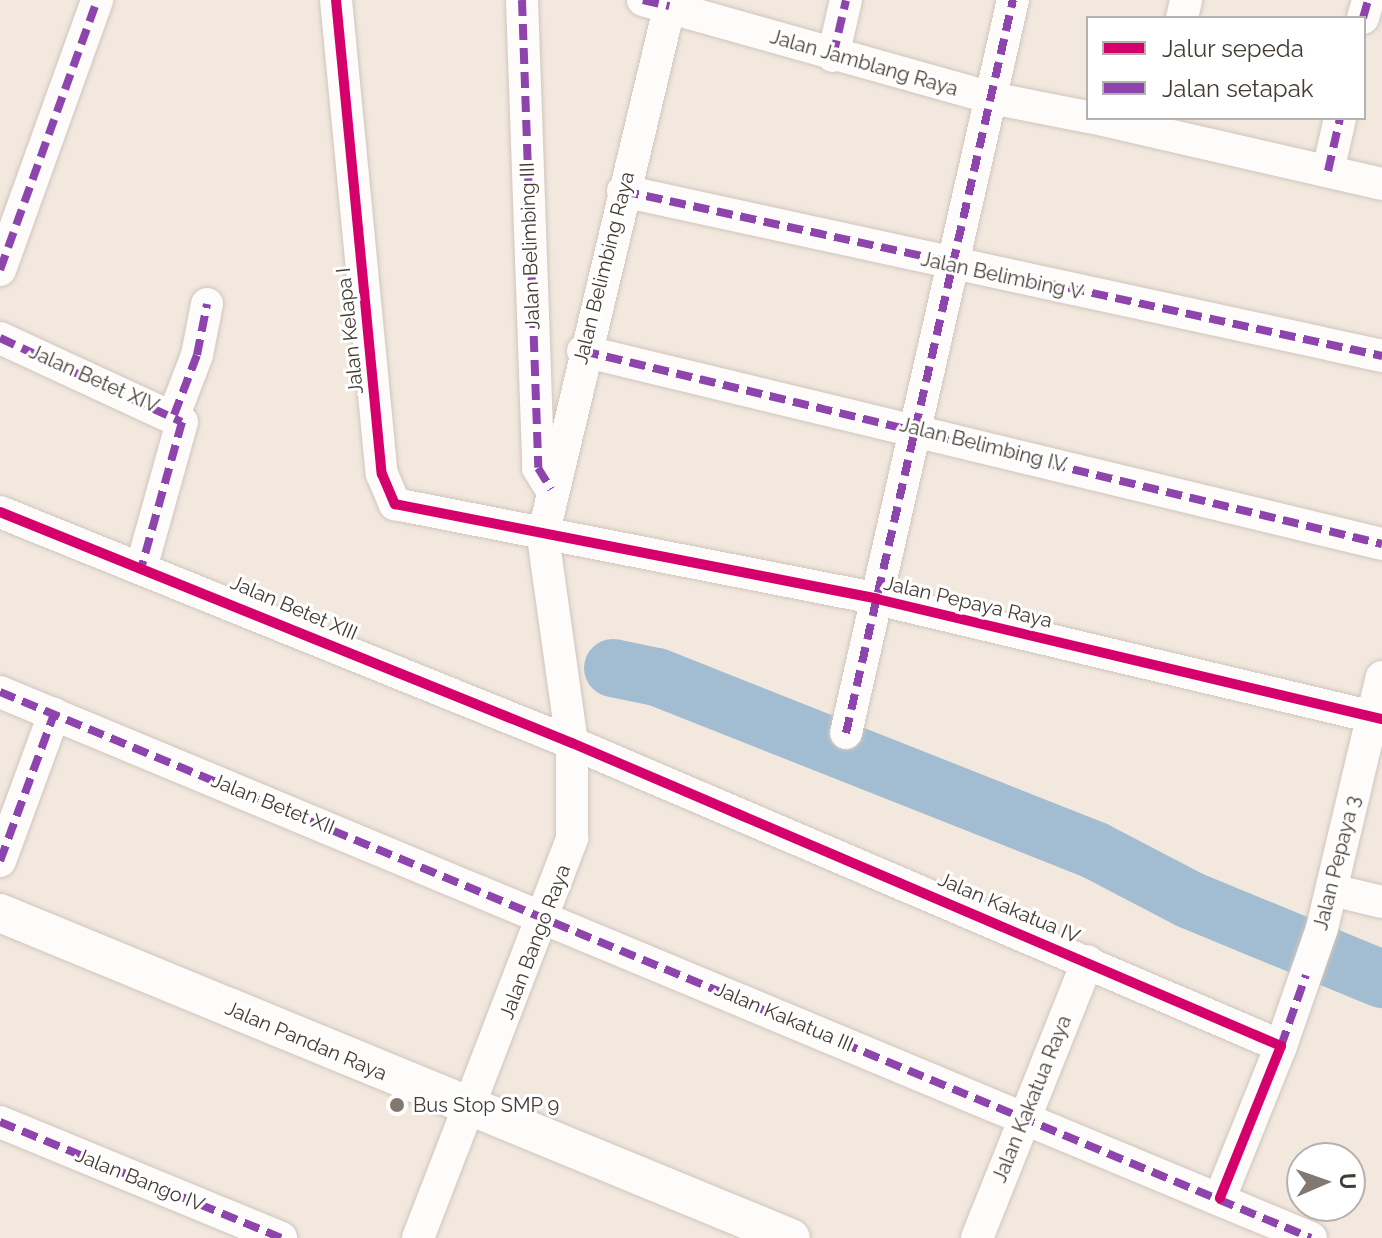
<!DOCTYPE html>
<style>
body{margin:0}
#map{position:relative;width:1382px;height:1238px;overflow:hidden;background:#f3e8de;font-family:Raleway,sans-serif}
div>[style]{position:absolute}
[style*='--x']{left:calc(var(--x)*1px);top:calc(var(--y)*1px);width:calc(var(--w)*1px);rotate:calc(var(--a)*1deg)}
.river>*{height:58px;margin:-29px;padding:0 29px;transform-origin:29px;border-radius:29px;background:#a2bdd2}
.roads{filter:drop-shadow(0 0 2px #cec6bd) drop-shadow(0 0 2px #cec6bd)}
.minor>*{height:32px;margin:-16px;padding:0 16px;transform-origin:16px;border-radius:16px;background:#fdfcfa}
.tertiary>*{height:38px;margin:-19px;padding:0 19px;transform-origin:19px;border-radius:19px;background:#fdfcfa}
.quiet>*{height:8px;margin-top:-4px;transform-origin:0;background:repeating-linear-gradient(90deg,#8e44ad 0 16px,transparent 0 24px)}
.cycleway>*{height:10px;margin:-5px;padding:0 5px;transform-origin:5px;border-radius:5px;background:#d6006c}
.dots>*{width:22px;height:22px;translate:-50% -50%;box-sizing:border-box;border:4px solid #fff;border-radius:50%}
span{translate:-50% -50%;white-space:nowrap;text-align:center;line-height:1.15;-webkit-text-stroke:6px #fff;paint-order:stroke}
.street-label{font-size:20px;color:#433b34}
.poi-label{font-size:20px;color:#433b34}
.left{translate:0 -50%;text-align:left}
.legend{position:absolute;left:1086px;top:16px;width:280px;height:104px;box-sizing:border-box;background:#fff;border:2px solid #b4b1ae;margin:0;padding:10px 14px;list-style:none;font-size:24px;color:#433b34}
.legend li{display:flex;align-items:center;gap:16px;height:40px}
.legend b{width:40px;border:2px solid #b4b1ae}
.north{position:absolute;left:1286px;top:1142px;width:80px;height:80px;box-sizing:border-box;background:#fff;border:2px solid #b4b1ae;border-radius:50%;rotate:88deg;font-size:22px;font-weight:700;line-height:32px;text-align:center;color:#433b34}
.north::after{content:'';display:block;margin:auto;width:28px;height:36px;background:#817870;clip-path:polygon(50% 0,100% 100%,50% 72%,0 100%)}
</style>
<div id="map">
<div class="river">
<i style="--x:613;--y:668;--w:45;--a:11.6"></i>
<i style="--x:657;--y:677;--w:472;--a:21.6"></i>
<i style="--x:1096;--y:851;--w:106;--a:27.5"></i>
<i style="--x:1190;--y:900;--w:208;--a:22.4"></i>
</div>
<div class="roads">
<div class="minor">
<i style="--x:336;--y:0;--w:476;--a:84.5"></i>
<i style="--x:382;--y:474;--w:33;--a:67"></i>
<i style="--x:395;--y:504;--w:491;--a:11.1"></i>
<i style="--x:877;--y:599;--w:519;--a:13.37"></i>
<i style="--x:522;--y:0;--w:468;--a:88"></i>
<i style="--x:538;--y:468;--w:25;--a:58"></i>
<i style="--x:643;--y:0;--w:362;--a:15.7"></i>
<i style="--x:991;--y:98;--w:99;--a:11.1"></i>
<i style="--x:1182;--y:18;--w:18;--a:-77"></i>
<i style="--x:1363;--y:18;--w:19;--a:-74"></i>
<i style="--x:833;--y:56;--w:57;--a:-76.9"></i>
<i style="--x:1094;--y:118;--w:295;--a:12.9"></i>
<i style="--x:1328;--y:171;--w:54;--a:-77.2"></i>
<i style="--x:623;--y:191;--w:777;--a:12.26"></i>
<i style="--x:0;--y:270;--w:287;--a:-70.2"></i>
<i style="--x:0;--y:338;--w:200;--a:24.8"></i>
<i style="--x:182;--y:422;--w:148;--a:105.6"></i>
<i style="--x:583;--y:351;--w:822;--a:13.58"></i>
<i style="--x:174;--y:415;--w:64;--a:-69"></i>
<i style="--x:197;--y:355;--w:52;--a:-78.9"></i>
<i style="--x:0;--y:512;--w:617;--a:21.99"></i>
<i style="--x:572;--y:743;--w:771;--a:23.14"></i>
<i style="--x:1281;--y:1046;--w:164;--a:111.9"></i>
<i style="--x:0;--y:692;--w:1420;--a:22.61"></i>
<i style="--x:846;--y:733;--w:752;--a:-77.17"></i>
<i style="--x:0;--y:861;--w:157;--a:-69.8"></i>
<i style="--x:1332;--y:890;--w:51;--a:13.5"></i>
<i style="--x:1281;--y:1046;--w:125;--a:-70.8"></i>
<i style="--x:1322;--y:928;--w:258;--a:-76.6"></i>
<i style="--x:0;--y:1122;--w:304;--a:22.4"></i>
<i style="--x:418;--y:1238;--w:429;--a:-68.9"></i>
<i style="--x:572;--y:838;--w:95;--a:-90"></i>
<i style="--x:572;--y:743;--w:209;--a:-98"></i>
<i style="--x:543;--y:536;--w:551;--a:-76.57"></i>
<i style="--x:977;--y:1238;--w:298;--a:-68.2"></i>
</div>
<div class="tertiary">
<i style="--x:0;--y:913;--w:855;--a:22.34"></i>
</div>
</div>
<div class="quiet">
<i style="--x:522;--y:0;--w:468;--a:88"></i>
<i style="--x:538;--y:468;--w:25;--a:58"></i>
<i style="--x:643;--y:0;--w:27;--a:13"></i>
<i style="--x:1363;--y:18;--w:19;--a:-74"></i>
<i style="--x:833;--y:56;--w:57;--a:-76.9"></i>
<i style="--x:1328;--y:171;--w:54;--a:-77.2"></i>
<i style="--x:623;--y:191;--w:777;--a:12.26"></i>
<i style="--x:0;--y:270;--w:287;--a:-70.2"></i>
<i style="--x:0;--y:338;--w:200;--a:24.8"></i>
<i style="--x:182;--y:422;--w:148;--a:105.6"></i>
<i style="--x:583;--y:351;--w:822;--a:13.58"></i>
<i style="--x:174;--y:415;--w:64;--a:-69"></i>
<i style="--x:197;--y:355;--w:52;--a:-78.9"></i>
<i style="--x:0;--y:692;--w:1420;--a:22.61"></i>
<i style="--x:846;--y:733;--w:752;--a:-77.17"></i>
<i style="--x:0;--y:861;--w:157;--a:-69.8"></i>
<i style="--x:1281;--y:1046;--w:75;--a:-70.6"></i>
<i style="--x:0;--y:1122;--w:304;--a:22.4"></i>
</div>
<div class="cycleway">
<i style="--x:336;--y:0;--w:476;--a:84.5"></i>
<i style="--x:382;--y:474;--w:33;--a:67"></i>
<i style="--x:395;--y:504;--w:491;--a:11.1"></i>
<i style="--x:877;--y:599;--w:519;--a:13.37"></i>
<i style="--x:0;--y:512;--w:617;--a:21.99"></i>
<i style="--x:572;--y:743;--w:771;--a:23.14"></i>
<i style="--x:1281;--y:1046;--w:164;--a:111.9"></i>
</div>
<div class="dots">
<i style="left:397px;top:1105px;background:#817870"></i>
</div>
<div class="street-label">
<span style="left:864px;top:63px;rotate:16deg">Jalan Jamblang Raya</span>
<span style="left:530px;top:246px;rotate:-92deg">Jalan Belimbing III</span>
<span style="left:604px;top:268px;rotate:-76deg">Jalan Belimbing Raya</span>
<span style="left:1002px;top:276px;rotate:12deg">Jalan Belimbing V</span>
<span style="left:350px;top:331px;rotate:-96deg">Jalan Kelapa I</span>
<span style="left:94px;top:379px;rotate:24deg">Jalan Betet XIV</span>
<span style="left:983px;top:445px;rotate:14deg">Jalan Belimbing IV</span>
<span style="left:968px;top:602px;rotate:13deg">Jalan Pepaya Raya</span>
<span style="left:294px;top:608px;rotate:23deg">Jalan Betet XIII</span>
<span style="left:273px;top:804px;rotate:22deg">Jalan Betet XII</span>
<span style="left:1337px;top:863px;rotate:-76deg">Jalan Pepaya 3</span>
<span style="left:1009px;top:908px;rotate:23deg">Jalan Kakatua IV</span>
<span style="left:535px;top:942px;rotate:-69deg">Jalan Bango Raya</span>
<span style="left:784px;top:1017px;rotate:23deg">Jalan Kakatua III</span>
<span style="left:306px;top:1041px;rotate:23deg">Jalan Pandan Raya</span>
<span style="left:1032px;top:1099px;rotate:-68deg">Jalan Kakatua Raya</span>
<span style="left:140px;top:1180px;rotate:22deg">Jalan Bango IV</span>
</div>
<div class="poi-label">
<span class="left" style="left:413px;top:1105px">Bus Stop SMP 9</span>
</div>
<ul class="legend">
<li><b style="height:10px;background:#d6006c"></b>Jalur sepeda</li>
<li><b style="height:10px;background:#8e44ad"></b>Jalan setapak</li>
</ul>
<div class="north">U</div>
</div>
